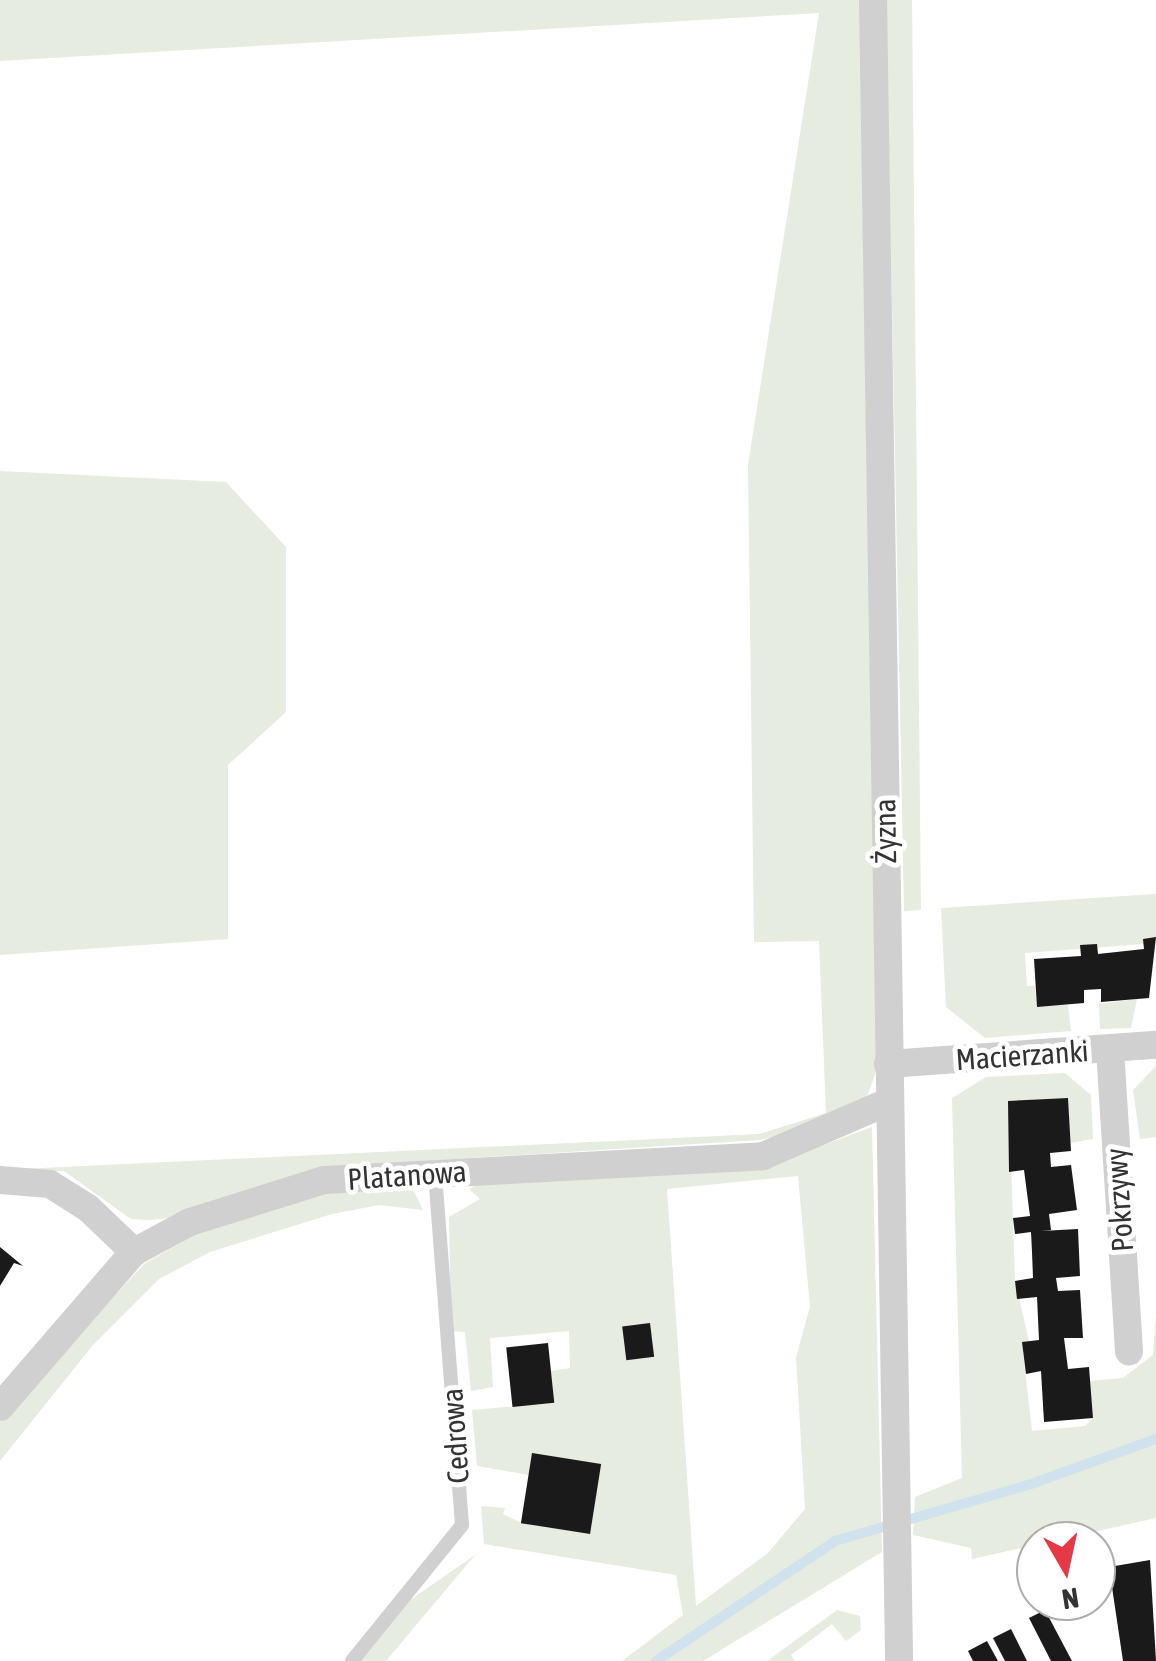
<!DOCTYPE html>
<meta charset="utf-8">
<style>
body{margin:0}
#map{position:relative;width:1156px;height:1661px;overflow:hidden;background:#fff;font-family:"Asap Condensed",sans-serif}
div>[style]{position:absolute}
[style*='--x']{left:calc(var(--x)*1px);top:calc(var(--y)*1px);width:calc(var(--w)*1px);rotate:calc(var(--a)*1deg)}
.green>*{inset:0;background:#e6ecdf}
.stream>*{height:10px;margin:-5px;padding:0 5px;transform-origin:5px;border-radius:5px;background:#cfe2ee}
.building>*{inset:0;background:#1a1a1a;transform-origin:0 0}
.service>*{height:14px;margin:-7px;padding:0 7px;transform-origin:7px;border-radius:7px;background:#d0d0d0}
.minor>*{height:28px;margin:-14px;padding:0 14px;transform-origin:14px;border-radius:14px;background:#d0d0d0}
span{translate:-50% -50%;white-space:nowrap;text-align:center;line-height:1.15;-webkit-text-stroke:10px #fff;paint-order:stroke}
.street-label{font-size:30px;color:#333}
.north{position:absolute;left:1016px;top:1521px;width:100px;height:100px;box-sizing:border-box;background:#fff;border:2px solid #adadad;border-radius:50%;rotate:171deg;font-size:28px;font-weight:700;line-height:40px;text-align:center;color:#333}
.north::after{content:'';display:block;margin:auto;width:35px;height:45px;background:#e63946;clip-path:polygon(50% 0,100% 100%,50% 72%,0 100%)}
</style>
<div id="map">
<div class="green">
<i style="clip-path:polygon(0 0,864px 0,878px 1066px,865px 1102px,829px 1123px,760px 1140px,406px 1162px,191px 1216px,150px 1220px,131px 1219px,64px 1171px,0 1170px,760px 1134px,826px 1113px,819px 941px,754px 942px,748px 465px,819px 13px,0 61px)"></i>
<i style="clip-path:polygon(886px 0,912px 0,921px 910px,904px 911px)"></i>
<i style="clip-path:polygon(0 471px,226px 482px,286px 547px,286px 712px,228px 765px,228px 939px,0 955px)"></i>
<i style="clip-path:polygon(1156px 894px,1156px 937px,1144px 944px,1025px 953px,1027px 986px,1035px 986px,1037px 1006px,1068px 1005px,1071px 1031px,985px 1038px,946px 1007px,941px 908px)"></i>
<i style="clip-path:polygon(1137px 999px,1131px 1028px,1100px 1029px,1099px 1004px)"></i>
<i style="clip-path:polygon(1156px 1066px,1156px 1137px,1140px 1139px,1133px 1090px)"></i>
<i style="clip-path:polygon(1065px 1073px,1091px 1095px,1093px 1139px,1070px 1143px,1068px 1098px,1009px 1101px,1015px 1281px,1029px 1341px,1023px 1352px,1032px 1431px,1085px 1426px,1093px 1418px,1090px 1381px,1123px 1378px,1153px 1355px,1156px 1315px,1156px 1518px,972px 1559px,971px 1548px,913px 1535px,915px 1497px,962px 1478px,952px 1098px,986px 1077px)"></i>
<i style="clip-path:polygon(evenodd,872px 1127px,882px 1552px,703px 1661px,622px 1661px,683px 1615px,676px 1575px,484px 1544px,481px 1506px,505px 1508px,503px 1514px,521px 1523px,589px 1534px,601px 1465px,529px 1475px,477px 1466px,472px 1410px,553px 1403px,551px 1371px,570px 1368px,569px 1331px,490px 1338px,493px 1387px,471px 1391px,465px 1332px,451px 1331px,449px 1217px,480px 1199px,469px 1189px,490px 1177px,777px 1162px,872px 1127px,798px 1176px,810px 1307px,796px 1357px,805px 1509px,768px 1553px,696px 1606px,667px 1189px,798px 1176px)"></i>
<i style="clip-path:polygon(395px 1184px,413px 1190px,423px 1210px,379px 1205px,332px 1214px,210px 1252px,159px 1279px,93px 1345px,0 1461px,0 1420px,144px 1264px,203px 1230px,325px 1190px)"></i>
<i style="clip-path:polygon(475px 1555px,386px 1661px,358px 1661px,406px 1603px)"></i>
<i style="clip-path:polygon(837px 1610px,860px 1616px,861px 1630px,846px 1641px,832px 1624px,791px 1655px,795px 1661px,767px 1661px)"></i>
</div>
<div class="stream">
<i style="--x:656;--y:1661;--w:216;--a:-33.8"></i>
<i style="--x:835;--y:1541;--w:204;--a:-16.2"></i>
<i style="--x:1031;--y:1484;--w:133;--a:-19.8"></i>
</div>
<div class="building">
<i style="clip-path:polygon(1156px 937px,1149px 998px,1101px 1002px,1101px 989px,1084px 990px,1084px 1003px,1037px 1007px,1034px 959px,1081px 956px,1080px 945px,1097px 944px,1098px 954px,1144px 949px,1143px 939px)"></i>
<i style="clip-path:polygon(1068px 1098px,1071px 1151px,1050px 1153px,1051px 1167px,1071px 1165px,1077px 1210px,1049px 1214px,1051px 1230px,1041px 1231px,1078px 1229px,1080px 1276px,1056px 1278px,1058px 1291px,1080px 1290px,1083px 1338px,1064px 1338px,1068px 1369px,1089px 1367px,1093px 1418px,1044px 1422px,1041px 1371px,1026px 1374px,1022px 1342px,1039px 1340px,1037px 1297px,1017px 1299px,1015px 1281px,1033px 1278px,1032px 1252px,1031px 1232px,1015px 1234px,1013px 1218px,1030px 1216px,1024px 1170px,1009px 1172px,1008px 1101px)"></i>
<i style="clip-path:polygon(0 1247px,23px 1266px,14px 1263px,0 1286px)"></i>
<i style="left:650px;top:1323px;width:34px;height:28px;rotate:83deg"></i>
<i style="left:548px;top:1343px;width:60px;height:42px;rotate:84deg"></i>
<i style="left:532px;top:1453px;width:70px;height:71px;rotate:9deg"></i>
<i style="clip-path:polygon(1150px 1560px,1156px 1661px,1123px 1661px,1109px 1567px)"></i>
<i style="clip-path:polygon(1045px 1610px,1072px 1661px,1051px 1661px,1029px 1618px)"></i>
<i style="clip-path:polygon(1011px 1629px,1027px 1661px,1005px 1661px,993px 1638px)"></i>
<i style="clip-path:polygon(987px 1641px,998px 1661px,973px 1661px,968px 1651px)"></i>
</div>
<div class="service">
<i style="--x:352;--y:1661;--w:175;--a:-51"></i>
<i style="--x:462;--y:1525;--w:353;--a:-94.4"></i>
</div>
<div class="minor">
<i style="--x:873;--y:0;--w:1661;--a:89.1"></i>
<i style="--x:1110;--y:1049;--w:303;--a:86.4"></i>
<i style="--x:888;--y:1064;--w:269;--a:-4.1"></i>
<i style="--x:0;--y:1180;--w:50;--a:4.6"></i>
<i style="--x:50;--y:1184;--w:45;--a:32.3"></i>
<i style="--x:88;--y:1208;--w:64;--a:43.7"></i>
<i style="--x:0;--y:1407;--w:205;--a:-49.2"></i>
<i style="--x:134;--y:1252;--w:64;--a:-28.2"></i>
<i style="--x:190;--y:1222;--w:140;--a:-17.4"></i>
<i style="--x:324;--y:1180;--w:440;--a:-3.1"></i>
<i style="--x:763;--y:1156;--w:136;--a:-23.4"></i>
</div>
<div class="street-label">
<span style="left:885px;top:831px;rotate:-91deg">Żyzna</span>
<span style="left:1022px;top:1055px;rotate:-4deg">Macierzanki</span>
<span style="left:407px;top:1175px;rotate:-4deg">Platanowa</span>
<span style="left:1119px;top:1200px;rotate:-94deg">Pokrzywy</span>
<span style="left:455px;top:1436px;rotate:-94deg">Cedrowa</span>
</div>
<div class="north">N</div>
</div>
